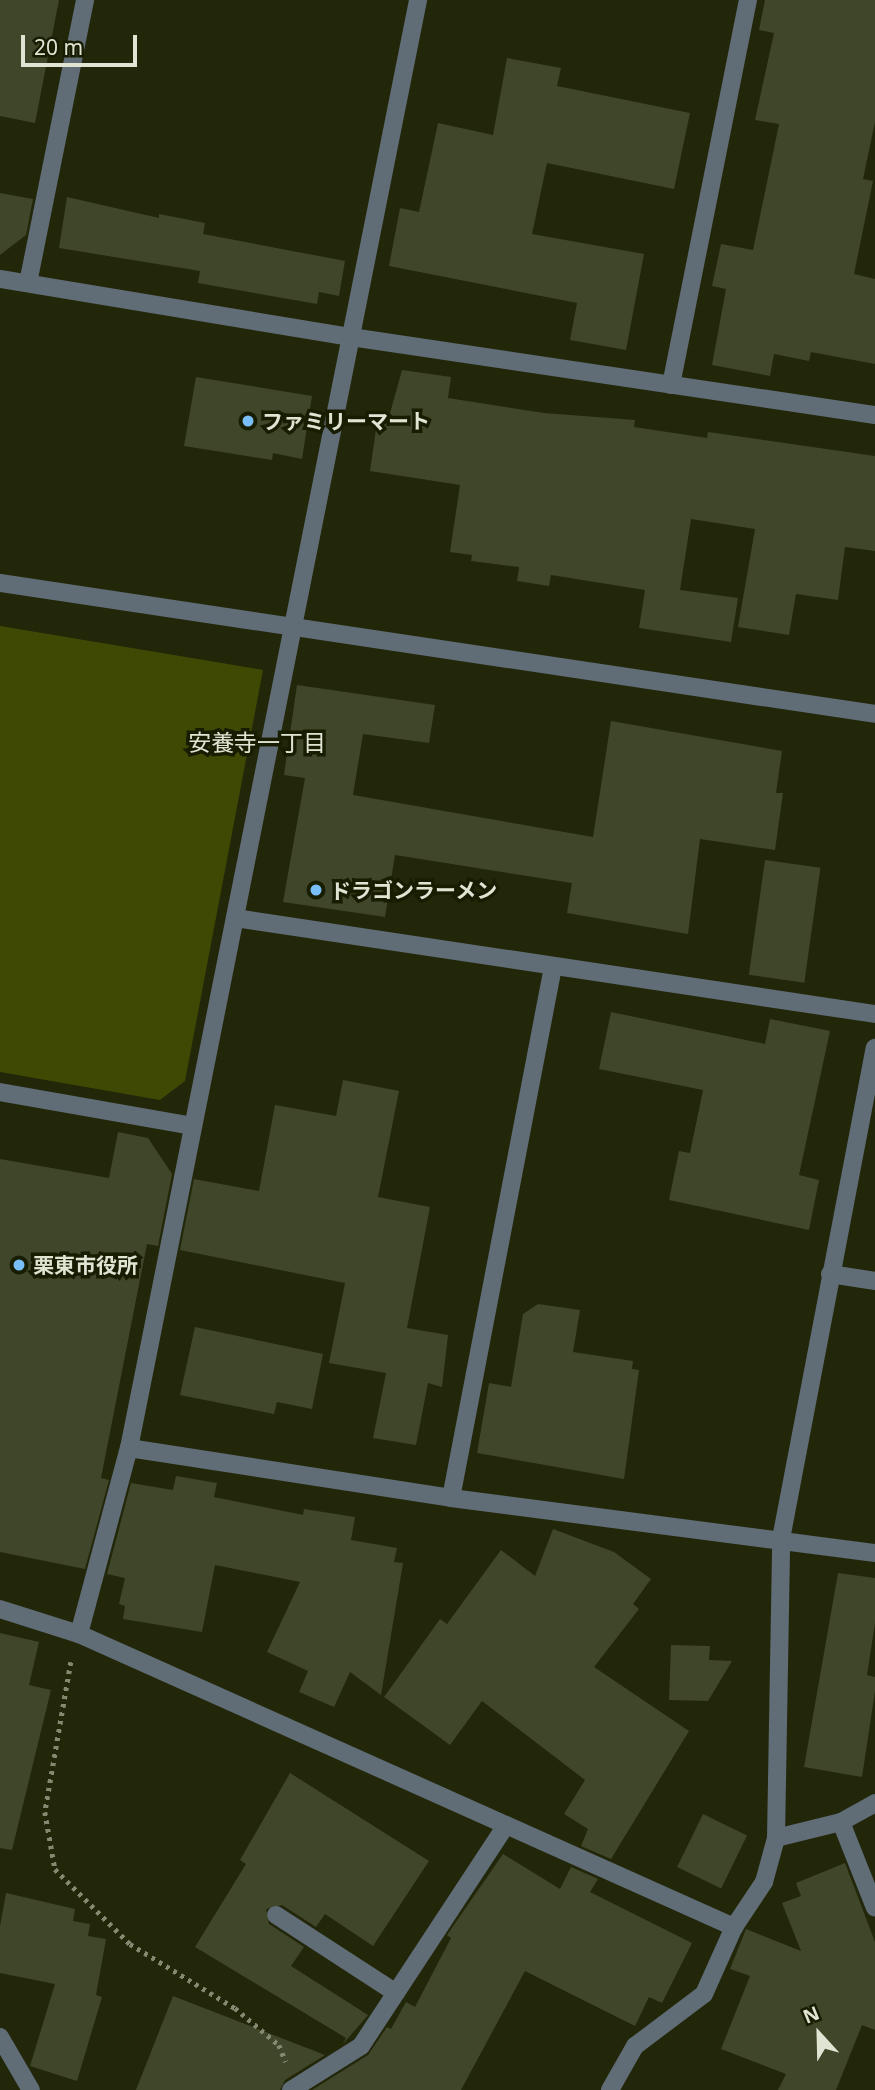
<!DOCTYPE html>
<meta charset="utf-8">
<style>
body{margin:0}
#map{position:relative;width:875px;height:2090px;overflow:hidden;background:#22270a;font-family:"Noto Sans","Noto Sans JP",sans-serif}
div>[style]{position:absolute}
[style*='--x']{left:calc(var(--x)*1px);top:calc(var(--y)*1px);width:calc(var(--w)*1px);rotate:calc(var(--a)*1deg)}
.green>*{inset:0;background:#3f4904}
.building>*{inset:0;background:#404629;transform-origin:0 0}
.path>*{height:4.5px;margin-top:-2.25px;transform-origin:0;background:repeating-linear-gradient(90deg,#848972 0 3.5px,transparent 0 8.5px)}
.minor>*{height:18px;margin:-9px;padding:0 9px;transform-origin:9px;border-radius:9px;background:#606c76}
.dots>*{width:19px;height:19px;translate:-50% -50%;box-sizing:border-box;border:4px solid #181d02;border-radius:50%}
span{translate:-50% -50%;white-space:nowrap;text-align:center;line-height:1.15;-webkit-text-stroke:7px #181d02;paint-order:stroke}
.poi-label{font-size:21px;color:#e0e4d3;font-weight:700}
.left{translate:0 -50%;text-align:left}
.neighbourhood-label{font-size:23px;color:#e0e4d3}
.north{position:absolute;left:784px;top:1999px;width:70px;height:70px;-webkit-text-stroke:5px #181d02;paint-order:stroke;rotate:338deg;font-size:19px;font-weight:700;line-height:28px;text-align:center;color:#e0e4d3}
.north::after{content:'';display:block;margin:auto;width:24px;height:32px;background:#e0e4d3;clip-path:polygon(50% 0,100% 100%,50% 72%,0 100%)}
.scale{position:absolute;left:21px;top:35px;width:116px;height:32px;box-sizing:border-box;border:4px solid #e0e4d3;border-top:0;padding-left:9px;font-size:21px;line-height:24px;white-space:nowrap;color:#e0e4d3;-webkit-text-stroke:5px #181d02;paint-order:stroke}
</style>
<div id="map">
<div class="green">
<i style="clip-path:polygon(0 626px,263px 670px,185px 1081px,160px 1100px,0 1072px)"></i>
</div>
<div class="building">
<i style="clip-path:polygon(0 0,59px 0,35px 123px,0 116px)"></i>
<i style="clip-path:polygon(765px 0,875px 0,875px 122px,863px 179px,873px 181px,854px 274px,875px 279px,875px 364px,811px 352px,809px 361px,774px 354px,770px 376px,712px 365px,726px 289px,712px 286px,721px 244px,753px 250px,779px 124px,755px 120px,774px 33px,759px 30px)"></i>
<i style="clip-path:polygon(507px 58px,561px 68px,557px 86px,690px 113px,674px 189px,547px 163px,532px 234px,644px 254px,626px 350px,570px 340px,577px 303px,389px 266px,400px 208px,419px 212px,438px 123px,493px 135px)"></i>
<i style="clip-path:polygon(0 193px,33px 199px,26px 235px,0 255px)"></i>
<i style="clip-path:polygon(67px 197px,159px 218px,159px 214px,205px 223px,203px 234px,345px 261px,339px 296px,319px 292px,317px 304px,198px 283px,200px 271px,59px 248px)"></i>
<i style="clip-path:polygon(402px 370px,451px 377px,448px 398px,544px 413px,635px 420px,634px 427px,707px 438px,708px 432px,875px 456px,875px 551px,845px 547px,838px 600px,796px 594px,789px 635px,738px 627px,755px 529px,691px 519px,680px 590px,738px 598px,731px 642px,639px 628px,645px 590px,551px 575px,549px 586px,517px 581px,519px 567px,471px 561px,472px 555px,450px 552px,460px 485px,370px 471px,377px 422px,387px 424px)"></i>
<i style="clip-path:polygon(196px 377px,312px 396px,302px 459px,273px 453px,272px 460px,184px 446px)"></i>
<i style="clip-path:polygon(297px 685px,435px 705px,429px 743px,363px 734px,353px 795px,593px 837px,611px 721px,782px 751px,776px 793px,783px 793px,775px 850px,700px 839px,688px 934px,567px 913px,572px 883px,395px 855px,385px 917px,283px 902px,305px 778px,284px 775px)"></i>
<i style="left:765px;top:860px;width:56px;height:116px;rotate:8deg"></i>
<i style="clip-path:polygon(611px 1012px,765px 1044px,770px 1019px,830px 1031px,799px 1175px,819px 1180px,809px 1230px,669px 1200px,679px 1151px,690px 1153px,703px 1090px,599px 1069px)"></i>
<i style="clip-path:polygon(343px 1080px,399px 1091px,378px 1197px,430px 1207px,407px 1328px,448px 1335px,442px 1387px,428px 1383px,416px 1445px,373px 1438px,386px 1373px,329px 1363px,345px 1283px,180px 1250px,194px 1179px,259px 1191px,275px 1105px,336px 1116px)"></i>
<i style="clip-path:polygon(118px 1132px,148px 1138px,172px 1174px,158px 1246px,147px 1244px,101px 1478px,109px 1480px,85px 1569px,0 1552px,0 1159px,109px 1178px)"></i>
<i style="clip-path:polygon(538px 1304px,580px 1310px,573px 1352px,633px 1361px,632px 1369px,639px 1370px,624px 1479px,477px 1453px,489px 1383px,511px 1387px,523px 1314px)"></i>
<i style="clip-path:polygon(195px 1327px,323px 1354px,312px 1409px,277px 1402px,274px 1414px,180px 1395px)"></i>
<i style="clip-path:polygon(176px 1476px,217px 1483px,214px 1497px,303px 1515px,304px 1509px,355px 1517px,351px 1540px,397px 1548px,394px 1562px,403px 1563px,381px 1695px,350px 1672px,334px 1707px,299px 1692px,308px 1671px,267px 1652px,300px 1582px,215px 1565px,202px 1632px,123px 1619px,125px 1606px,119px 1604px,125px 1578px,107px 1574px,131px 1483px,173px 1490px)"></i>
<i style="clip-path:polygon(553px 1529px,614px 1552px,651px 1579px,633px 1604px,639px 1609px,594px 1667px,689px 1731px,611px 1859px,581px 1846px,588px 1829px,564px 1814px,585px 1780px,482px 1701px,450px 1745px,384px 1697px,440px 1619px,447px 1624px,501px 1550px,535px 1576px)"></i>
<i style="clip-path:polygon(838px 1573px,875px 1578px,875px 1623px,867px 1675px,875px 1677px,875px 1691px,862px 1777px,804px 1767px)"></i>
<i style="clip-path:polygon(0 1633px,39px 1642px,29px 1685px,51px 1690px,12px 1850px,0 1848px)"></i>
<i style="clip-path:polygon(671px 1645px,710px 1646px,709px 1660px,732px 1661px,708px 1701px,669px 1700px)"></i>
<i style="clip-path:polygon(290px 1773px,429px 1861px,373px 1946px,325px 1914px,316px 1927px,282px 1905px,266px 1909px,269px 1924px,304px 1947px,291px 1966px,368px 2015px,343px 2044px,346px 2038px,195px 1947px,246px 1864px,240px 1860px)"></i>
<i style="left:703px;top:1814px;width:49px;height:59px;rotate:26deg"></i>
<i style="clip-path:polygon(503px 1854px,560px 1889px,571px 1867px,598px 1879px,590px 1892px,692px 1943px,662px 2003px,649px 1997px,635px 2026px,525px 1971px,461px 2090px,312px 2090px,368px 2055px,387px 2027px,391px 2029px,406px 2002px,415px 2007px,451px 1938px,447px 1935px)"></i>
<i style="clip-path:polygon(845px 1863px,875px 1942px,875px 2030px,862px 2025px,836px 2090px,778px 2090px,786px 2074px,721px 2049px,750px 1976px,730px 1969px,746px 1929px,801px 1951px,782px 1903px,801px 1896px,796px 1883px)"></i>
<i style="clip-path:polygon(6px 1893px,75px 1909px,73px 1921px,90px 1924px,88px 1936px,106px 1939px,96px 1995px,102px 1997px,77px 2081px,30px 2066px,55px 1984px,0 1973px,0 1926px)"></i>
<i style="clip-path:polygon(173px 1996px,325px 2055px,285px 2080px,280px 2090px,136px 2090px)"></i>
</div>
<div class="path">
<i style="--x:71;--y:1662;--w:152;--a:99.8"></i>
<i style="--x:45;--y:1812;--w:58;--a:80"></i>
<i style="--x:55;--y:1869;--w:106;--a:45"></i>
<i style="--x:130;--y:1944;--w:123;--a:31.4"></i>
<i style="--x:235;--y:2008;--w:57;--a:40.1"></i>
<i style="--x:279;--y:2045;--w:18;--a:68"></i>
</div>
<div class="minor">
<i style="--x:0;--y:279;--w:356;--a:9.4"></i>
<i style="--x:351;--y:337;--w:530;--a:8.47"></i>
<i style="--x:28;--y:283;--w:289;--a:-78.6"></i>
<i style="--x:671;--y:385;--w:393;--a:-78.7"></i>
<i style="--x:0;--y:583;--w:885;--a:8.51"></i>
<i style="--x:235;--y:918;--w:647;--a:8.53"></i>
<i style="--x:0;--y:1092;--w:195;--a:10"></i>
<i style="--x:830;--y:1274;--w:46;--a:8.8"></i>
<i style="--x:129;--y:1448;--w:326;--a:8.8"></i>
<i style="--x:451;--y:1498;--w:428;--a:7.4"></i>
<i style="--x:451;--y:1498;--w:541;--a:-79.13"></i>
<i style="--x:0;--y:1609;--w:83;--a:17.6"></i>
<i style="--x:79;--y:1634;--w:718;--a:24.1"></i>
<i style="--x:79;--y:1634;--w:193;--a:-75"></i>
<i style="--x:129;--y:1448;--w:1477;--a:-78.71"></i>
<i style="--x:841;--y:1822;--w:92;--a:68.4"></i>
<i style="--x:776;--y:1838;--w:67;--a:-13.8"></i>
<i style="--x:841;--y:1822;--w:39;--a:-29"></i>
<i style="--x:276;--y:1915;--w:143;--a:33"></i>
<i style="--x:0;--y:2037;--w:61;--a:59.7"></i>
<i style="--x:291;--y:2090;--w:83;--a:-32.2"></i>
<i style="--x:361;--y:2046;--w:264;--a:-56.7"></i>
<i style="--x:610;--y:2090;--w:51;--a:-60.4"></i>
<i style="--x:635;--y:2046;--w:86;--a:-37"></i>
<i style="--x:704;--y:1994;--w:73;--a:-65.9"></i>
<i style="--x:734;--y:1927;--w:54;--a:-56.3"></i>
<i style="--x:764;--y:1882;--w:46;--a:-74.7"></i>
<i style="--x:776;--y:1838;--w:299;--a:-89"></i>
<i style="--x:781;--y:1539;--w:500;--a:-79.2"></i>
</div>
<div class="dots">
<i style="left:248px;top:421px;background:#78bff7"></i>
<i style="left:316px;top:890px;background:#78bff7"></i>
<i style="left:19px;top:1265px;background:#78bff7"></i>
</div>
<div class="poi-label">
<span class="left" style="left:262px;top:421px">ファミリーマート</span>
<span class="left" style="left:330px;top:890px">ドラゴンラーメン</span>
<span class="left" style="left:33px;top:1265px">栗東市役所</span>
</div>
<div class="neighbourhood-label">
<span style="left:257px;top:742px">安養寺一丁目</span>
</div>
<div class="north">N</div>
<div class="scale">20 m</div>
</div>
